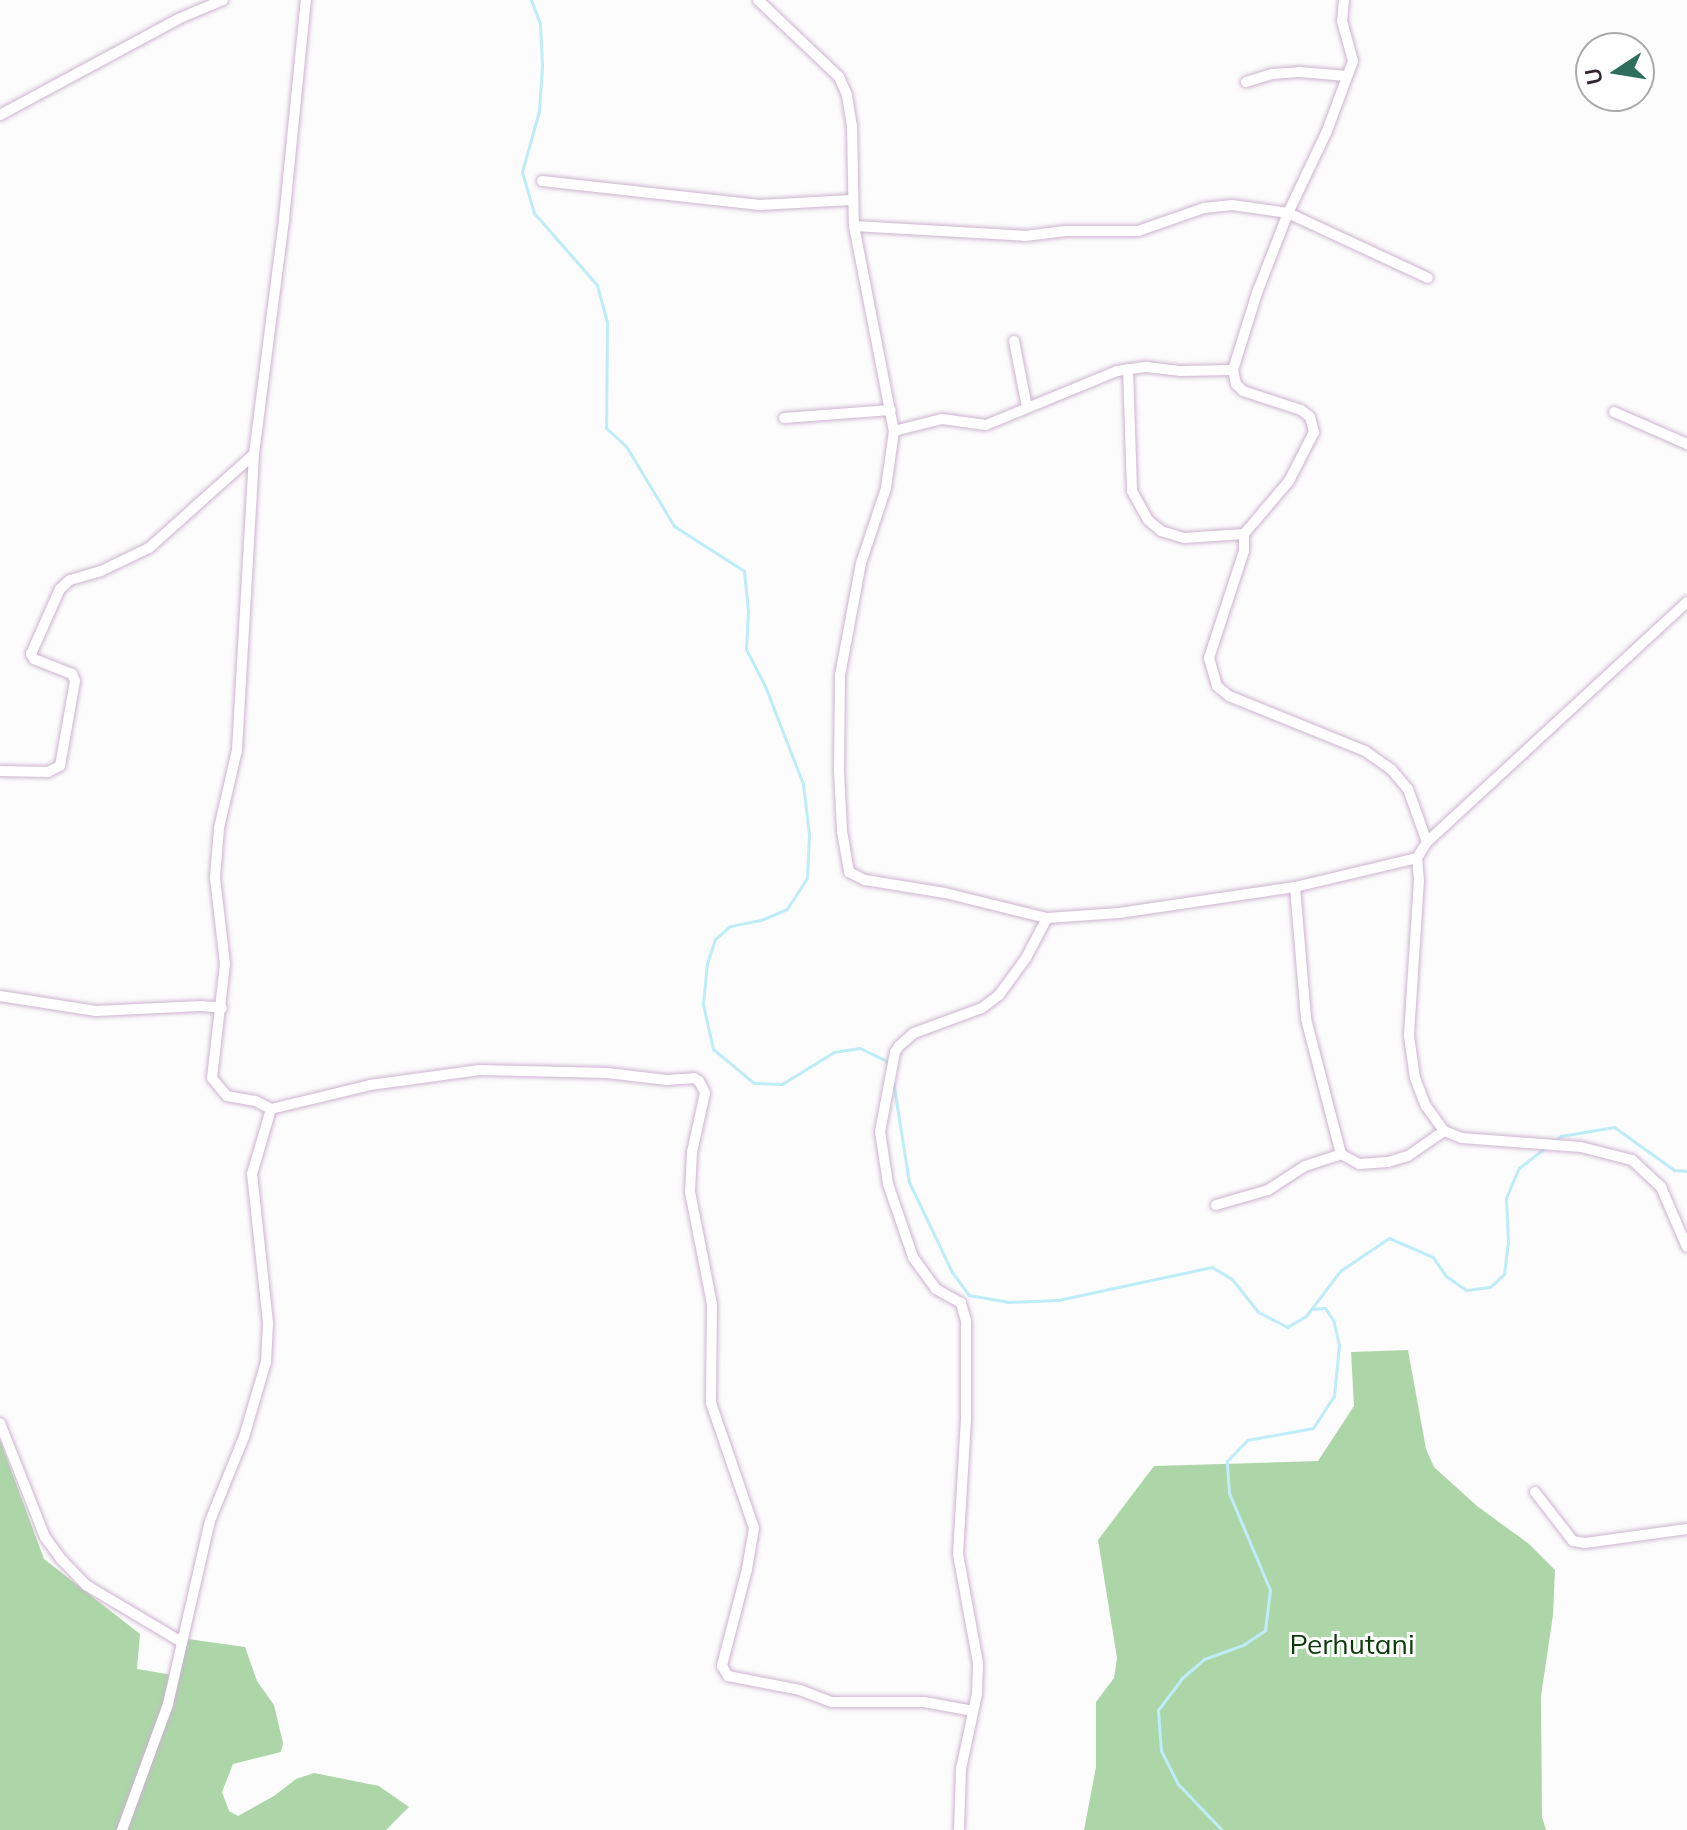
<!DOCTYPE html>
<style>
body{margin:0}
#map{position:relative;width:1687px;height:1830px;overflow:hidden;background:#fcfcfc;font-family:Mulish,sans-serif}
div>[style]{position:absolute}
[style*='--x']{left:calc(var(--x)*1px);top:calc(var(--y)*1px);width:calc(var(--w)*1px);rotate:calc(var(--a)*1deg)}
.green>*{inset:0;background:#acd6a8}
.stream>*{height:3px;margin:-1.5px;padding:0 1.5px;transform-origin:1.5px;border-radius:1.5px;background:#beecf8}
.roads{filter:drop-shadow(0 0 2px #ccb3cf) drop-shadow(0 0 2px #ccb3cf)}
.minor>*{height:10px;margin:-5px;padding:0 5px;transform-origin:5px;border-radius:5px;background:#fff}
span{translate:-50% -50%;white-space:nowrap;text-align:center;line-height:1.15;-webkit-text-stroke:6px #fff;paint-order:stroke}
.park-label{font-size:28px;color:#0b3b09}
.north{position:absolute;left:1575px;top:32px;width:80px;height:80px;box-sizing:border-box;background:#fff;border:2px solid #aca9ad;border-radius:50%;rotate:258deg;font-size:22px;font-weight:700;line-height:32px;text-align:center;color:#302731}
.north::after{content:'';display:block;margin:auto;width:28px;height:36px;background:#2d6e5d;clip-path:polygon(50% 0,100% 100%,50% 72%,0 100%)}
</style>
<div id="map">
<div class="green">
<i style="clip-path:polygon(1408px 1350px,1426px 1449px,1434px 1467px,1477px 1506px,1529px 1544px,1555px 1570px,1553px 1615px,1541px 1696px,1542px 1817px,1546px 1830px,1084px 1830px,1096px 1767px,1096px 1702px,1114px 1678px,1117px 1658px,1098px 1540px,1154px 1466px,1318px 1461px,1354px 1406px,1351px 1352px)"></i>
<i style="clip-path:polygon(0 1440px,44px 1559px,140px 1634px,137px 1669px,178px 1676px,188px 1639px,245px 1647px,257px 1681px,274px 1705px,283px 1743px,281px 1752px,233px 1764px,222px 1792px,229px 1811px,238px 1816px,274px 1796px,296px 1779px,314px 1773px,379px 1786px,409px 1807px,386px 1830px,0 1830px)"></i>
</div>
<div class="stream">
<i style="--x:531;--y:0;--w:25;--a:69"></i>
<i style="--x:540;--y:23;--w:43;--a:87.3"></i>
<i style="--x:542;--y:66;--w:45;--a:93.8"></i>
<i style="--x:539;--y:111;--w:63;--a:105.6"></i>
<i style="--x:522;--y:172;--w:43;--a:73.7"></i>
<i style="--x:534;--y:213;--w:96;--a:48.8"></i>
<i style="--x:597;--y:285;--w:38;--a:75"></i>
<i style="--x:607;--y:322;--w:106;--a:90.5"></i>
<i style="--x:606;--y:428;--w:27;--a:42"></i>
<i style="--x:626;--y:446;--w:93;--a:59"></i>
<i style="--x:674;--y:526;--w:83;--a:32.7"></i>
<i style="--x:744;--y:571;--w:40;--a:84.3"></i>
<i style="--x:748;--y:611;--w:38;--a:93"></i>
<i style="--x:746;--y:649;--w:42;--a:62.8"></i>
<i style="--x:765;--y:686;--w:105;--a:68.8"></i>
<i style="--x:803;--y:784;--w:50;--a:83.2"></i>
<i style="--x:809;--y:834;--w:44;--a:92.6"></i>
<i style="--x:807;--y:878;--w:37;--a:123"></i>
<i style="--x:787;--y:909;--w:28;--a:157"></i>
<i style="--x:761;--y:920;--w:32;--a:169"></i>
<i style="--x:730;--y:926;--w:20;--a:139"></i>
<i style="--x:715;--y:939;--w:25;--a:108"></i>
<i style="--x:707;--y:963;--w:41;--a:95.6"></i>
<i style="--x:703;--y:1004;--w:46;--a:77.5"></i>
<i style="--x:713;--y:1049;--w:53;--a:39.7"></i>
<i style="--x:754;--y:1083;--w:28;--a:2"></i>
<i style="--x:782;--y:1084;--w:61;--a:-31.6"></i>
<i style="--x:834;--y:1052;--w:26;--a:-9"></i>
<i style="--x:860;--y:1048;--w:30;--a:26"></i>
<i style="--x:887;--y:1061;--w:5;--a:79"></i>
<i style="--x:893;--y:1081;--w:102;--a:81"></i>
<i style="--x:909;--y:1182;--w:100;--a:64.5"></i>
<i style="--x:952;--y:1272;--w:29;--a:54"></i>
<i style="--x:969;--y:1295;--w:39;--a:10"></i>
<i style="--x:1007;--y:1302;--w:51;--a:-2.2"></i>
<i style="--x:1058;--y:1300;--w:157;--a:-12.1"></i>
<i style="--x:1212;--y:1267;--w:23;--a:31"></i>
<i style="--x:1232;--y:1279;--w:42;--a:51.8"></i>
<i style="--x:1258;--y:1312;--w:33;--a:27"></i>
<i style="--x:1287;--y:1327;--w:22;--a:-30"></i>
<i style="--x:1306;--y:1316;--w:56;--a:-52.9"></i>
<i style="--x:1340;--y:1271;--w:59;--a:-34"></i>
<i style="--x:1389;--y:1238;--w:48;--a:23.4"></i>
<i style="--x:1433;--y:1257;--w:23;--a:56"></i>
<i style="--x:1446;--y:1276;--w:24;--a:35"></i>
<i style="--x:1466;--y:1290;--w:24;--a:-7"></i>
<i style="--x:1490;--y:1287;--w:19;--a:-43"></i>
<i style="--x:1504;--y:1274;--w:32;--a:-83"></i>
<i style="--x:1508;--y:1242;--w:44;--a:-92.6"></i>
<i style="--x:1506;--y:1198;--w:33;--a:-67"></i>
<i style="--x:1519;--y:1168;--w:34;--a:-38"></i>
<i style="--x:1556;--y:1140;--w:6;--a:-39"></i>
<i style="--x:1561;--y:1136;--w:54;--a:-9.6"></i>
<i style="--x:1614;--y:1127;--w:74;--a:35.6"></i>
<i style="--x:1674;--y:1170;--w:13;--a:4"></i>
<i style="--x:1222;--y:1830;--w:64;--a:-133.7"></i>
<i style="--x:1178;--y:1784;--w:37;--a:-117"></i>
<i style="--x:1161;--y:1751;--w:41;--a:-94.2"></i>
<i style="--x:1158;--y:1710;--w:39;--a:-53"></i>
<i style="--x:1181;--y:1679;--w:30;--a:-41"></i>
<i style="--x:1204;--y:1659;--w:41;--a:-19.7"></i>
<i style="--x:1243;--y:1645;--w:27;--a:-34"></i>
<i style="--x:1265;--y:1630;--w:40;--a:-82.9"></i>
<i style="--x:1270;--y:1590;--w:105;--a:-112.9"></i>
<i style="--x:1229;--y:1493;--w:32;--a:-94"></i>
<i style="--x:1227;--y:1461;--w:29;--a:-46"></i>
<i style="--x:1247;--y:1440;--w:67;--a:-10.3"></i>
<i style="--x:1313;--y:1428;--w:38;--a:-57"></i>
<i style="--x:1334;--y:1396;--w:51;--a:-84.4"></i>
<i style="--x:1339;--y:1345;--w:26;--a:-103"></i>
<i style="--x:1333;--y:1320;--w:14;--a:-124"></i>
<i style="--x:1325;--y:1308;--w:13;--a:176"></i>
</div>
<div class="roads">
<div class="minor">
<i style="--x:758;--y:0;--w:112;--a:43.5"></i>
<i style="--x:839;--y:77;--w:20;--a:66"></i>
<i style="--x:847;--y:95;--w:31;--a:81"></i>
<i style="--x:852;--y:126;--w:100;--a:88.9"></i>
<i style="--x:854;--y:226;--w:209;--a:79"></i>
<i style="--x:894;--y:431;--w:58;--a:98"></i>
<i style="--x:886;--y:488;--w:79;--a:108.4"></i>
<i style="--x:861;--y:563;--w:114;--a:100.6"></i>
<i style="--x:840;--y:675;--w:96;--a:90.6"></i>
<i style="--x:839;--y:771;--w:60;--a:87.1"></i>
<i style="--x:842;--y:831;--w:42;--a:80.3"></i>
<i style="--x:849;--y:872;--w:18;--a:27"></i>
<i style="--x:865;--y:880;--w:81;--a:9.2"></i>
<i style="--x:945;--y:893;--w:105;--a:13.8"></i>
<i style="--x:1047;--y:918;--w:72;--a:-4"></i>
<i style="--x:1119;--y:913;--w:178;--a:-8.4"></i>
<i style="--x:1295;--y:887;--w:125;--a:-13.4"></i>
<i style="--x:1417;--y:858;--w:22;--a:85"></i>
<i style="--x:1419;--y:880;--w:156;--a:93.7"></i>
<i style="--x:1409;--y:1036;--w:42;--a:81.9"></i>
<i style="--x:1415;--y:1078;--w:30;--a:69"></i>
<i style="--x:1426;--y:1106;--w:31;--a:54"></i>
<i style="--x:1444;--y:1131;--w:19;--a:21"></i>
<i style="--x:1462;--y:1138;--w:119;--a:4.3"></i>
<i style="--x:1581;--y:1147;--w:53;--a:14.3"></i>
<i style="--x:1632;--y:1160;--w:40;--a:43"></i>
<i style="--x:1661;--y:1187;--w:65;--a:66.6"></i>
<i style="--x:1344;--y:0;--w:21;--a:95"></i>
<i style="--x:1342;--y:21;--w:41;--a:74.6"></i>
<i style="--x:1353;--y:61;--w:75;--a:110.4"></i>
<i style="--x:1327;--y:131;--w:91;--a:115.4"></i>
<i style="--x:1288;--y:213;--w:86;--a:111.2"></i>
<i style="--x:1257;--y:293;--w:81;--a:107.3"></i>
<i style="--x:1233;--y:370;--w:14;--a:78"></i>
<i style="--x:1236;--y:384;--w:10;--a:45"></i>
<i style="--x:1243;--y:391;--w:61;--a:18.1"></i>
<i style="--x:1301;--y:410;--w:11;--a:38"></i>
<i style="--x:1310;--y:417;--w:16;--a:75"></i>
<i style="--x:1314;--y:432;--w:55;--a:117"></i>
<i style="--x:1289;--y:481;--w:70;--a:130.3"></i>
<i style="--x:1244;--y:534;--w:17;--a:90"></i>
<i style="--x:1244;--y:551;--w:113;--a:108.1"></i>
<i style="--x:1209;--y:658;--w:29;--a:74"></i>
<i style="--x:1217;--y:686;--w:16;--a:40"></i>
<i style="--x:1229;--y:696;--w:147;--a:22"></i>
<i style="--x:1365;--y:751;--w:32;--a:35"></i>
<i style="--x:1391;--y:769;--w:26;--a:50"></i>
<i style="--x:1408;--y:789;--w:56;--a:70.3"></i>
<i style="--x:1246;--y:82;--w:27;--a:-17"></i>
<i style="--x:1272;--y:74;--w:27;--a:-4"></i>
<i style="--x:1299;--y:72;--w:48;--a:4.8"></i>
<i style="--x:0;--y:115;--w:202;--a:-28.3"></i>
<i style="--x:178;--y:19;--w:49;--a:-22.9"></i>
<i style="--x:542;--y:181;--w:219;--a:6.3"></i>
<i style="--x:760;--y:205;--w:92;--a:-3.1"></i>
<i style="--x:854;--y:226;--w:171;--a:3.3"></i>
<i style="--x:1025;--y:236;--w:41;--a:-7"></i>
<i style="--x:1066;--y:231;--w:72;--a:0"></i>
<i style="--x:1138;--y:231;--w:70;--a:-19.2"></i>
<i style="--x:1204;--y:208;--w:28;--a:-6"></i>
<i style="--x:1232;--y:205;--w:57;--a:8.1"></i>
<i style="--x:1288;--y:213;--w:154;--a:24.9"></i>
<i style="--x:1014;--y:341;--w:67;--a:78.9"></i>
<i style="--x:1128;--y:369;--w:122;--a:88.1"></i>
<i style="--x:1132;--y:491;--w:33;--a:61"></i>
<i style="--x:1148;--y:520;--w:17;--a:40"></i>
<i style="--x:1161;--y:531;--w:24;--a:17"></i>
<i style="--x:1184;--y:538;--w:60;--a:-3.8"></i>
<i style="--x:1614;--y:412;--w:80;--a:23.7"></i>
<i style="--x:784;--y:418;--w:107;--a:-4.3"></i>
<i style="--x:894;--y:431;--w:49;--a:-14"></i>
<i style="--x:942;--y:419;--w:44;--a:7.8"></i>
<i style="--x:986;--y:425;--w:142;--a:-22.4"></i>
<i style="--x:1117;--y:371;--w:30;--a:-8"></i>
<i style="--x:1147;--y:367;--w:32;--a:7"></i>
<i style="--x:1179;--y:371;--w:54;--a:-1.1"></i>
<i style="--x:0;--y:771;--w:48;--a:1.2"></i>
<i style="--x:48;--y:772;--w:13;--a:-27"></i>
<i style="--x:60;--y:766;--w:86;--a:-80"></i>
<i style="--x:75;--y:681;--w:8;--a:-113"></i>
<i style="--x:72;--y:674;--w:41;--a:-158.5"></i>
<i style="--x:34;--y:659;--w:6;--a:-121"></i>
<i style="--x:31;--y:654;--w:71;--a:-66"></i>
<i style="--x:60;--y:589;--w:13;--a:-42"></i>
<i style="--x:70;--y:580;--w:32;--a:-16"></i>
<i style="--x:101;--y:571;--w:53;--a:-25.6"></i>
<i style="--x:149;--y:548;--w:141;--a:-41.8"></i>
<i style="--x:1417;--y:858;--w:19;--a:-58"></i>
<i style="--x:1427;--y:842;--w:354;--a:-42.7"></i>
<i style="--x:1295;--y:887;--w:132;--a:85.2"></i>
<i style="--x:1306;--y:1019;--w:139;--a:75.5"></i>
<i style="--x:1341;--y:1154;--w:21;--a:29"></i>
<i style="--x:1359;--y:1164;--w:29;--a:-4"></i>
<i style="--x:1388;--y:1162;--w:21;--a:-17"></i>
<i style="--x:1408;--y:1156;--w:44;--a:-34.8"></i>
<i style="--x:0;--y:996;--w:97;--a:8.9"></i>
<i style="--x:96;--y:1011;--w:105;--a:-2.7"></i>
<i style="--x:201;--y:1006;--w:21;--a:5"></i>
<i style="--x:271;--y:1109;--w:102;--a:-13.6"></i>
<i style="--x:370;--y:1085;--w:111;--a:-7.8"></i>
<i style="--x:480;--y:1070;--w:127;--a:1.4"></i>
<i style="--x:607;--y:1073;--w:60;--a:6.7"></i>
<i style="--x:667;--y:1080;--w:27;--a:-4"></i>
<i style="--x:694;--y:1078;--w:6;--a:31"></i>
<i style="--x:699;--y:1081;--w:13;--a:63"></i>
<i style="--x:705;--y:1093;--w:60;--a:102.4"></i>
<i style="--x:692;--y:1152;--w:40;--a:92.9"></i>
<i style="--x:690;--y:1192;--w:114;--a:78.9"></i>
<i style="--x:712;--y:1304;--w:99;--a:90.6"></i>
<i style="--x:711;--y:1403;--w:132;--a:71"></i>
<i style="--x:754;--y:1528;--w:42;--a:99.7"></i>
<i style="--x:747;--y:1569;--w:100;--a:104.5"></i>
<i style="--x:722;--y:1666;--w:12;--a:59"></i>
<i style="--x:728;--y:1676;--w:73;--a:11"></i>
<i style="--x:800;--y:1690;--w:34;--a:21"></i>
<i style="--x:832;--y:1702;--w:92;--a:0"></i>
<i style="--x:924;--y:1702;--w:50;--a:10.4"></i>
<i style="--x:1216;--y:1205;--w:54;--a:-16.1"></i>
<i style="--x:1268;--y:1190;--w:44;--a:-33"></i>
<i style="--x:1305;--y:1166;--w:38;--a:-18"></i>
<i style="--x:0;--y:1423;--w:123;--a:68.5"></i>
<i style="--x:45;--y:1537;--w:29;--a:54"></i>
<i style="--x:62;--y:1560;--w:35;--a:46"></i>
<i style="--x:86;--y:1585;--w:109;--a:30.8"></i>
<i style="--x:1535;--y:1492;--w:62;--a:52.2"></i>
<i style="--x:1573;--y:1541;--w:12;--a:9"></i>
<i style="--x:1585;--y:1543;--w:103;--a:-7.8"></i>
<i style="--x:122;--y:1830;--w:134;--a:-69.9"></i>
<i style="--x:168;--y:1704;--w:188;--a:-77.1"></i>
<i style="--x:210;--y:1521;--w:91;--a:-68"></i>
<i style="--x:244;--y:1437;--w:78;--a:-73.7"></i>
<i style="--x:266;--y:1362;--w:39;--a:-87"></i>
<i style="--x:268;--y:1323;--w:150;--a:-96.1"></i>
<i style="--x:252;--y:1174;--w:68;--a:-73.7"></i>
<i style="--x:271;--y:1109;--w:18;--a:-153"></i>
<i style="--x:255;--y:1101;--w:28;--a:-170"></i>
<i style="--x:227;--y:1096;--w:23;--a:-130"></i>
<i style="--x:212;--y:1078;--w:115;--a:-83.5"></i>
<i style="--x:225;--y:964;--w:88;--a:-96.6"></i>
<i style="--x:215;--y:877;--w:49;--a:-85.3"></i>
<i style="--x:219;--y:828;--w:80;--a:-77"></i>
<i style="--x:237;--y:750;--w:296;--a:-86.7"></i>
<i style="--x:254;--y:454;--w:237;--a:-82.7"></i>
<i style="--x:284;--y:219;--w:220;--a:-84.3"></i>
<i style="--x:959;--y:1830;--w:61;--a:-88.1"></i>
<i style="--x:961;--y:1769;--w:77;--a:-78"></i>
<i style="--x:977;--y:1694;--w:31;--a:-88"></i>
<i style="--x:978;--y:1663;--w:111;--a:-100.4"></i>
<i style="--x:958;--y:1554;--w:136;--a:-86.6"></i>
<i style="--x:966;--y:1418;--w:97;--a:-90"></i>
<i style="--x:966;--y:1321;--w:19;--a:-106"></i>
<i style="--x:961;--y:1303;--w:29;--a:-151"></i>
<i style="--x:936;--y:1289;--w:39;--a:-126"></i>
<i style="--x:913;--y:1257;--w:77;--a:-108.9"></i>
<i style="--x:888;--y:1184;--w:53;--a:-98.7"></i>
<i style="--x:880;--y:1132;--w:81;--a:-79.4"></i>
<i style="--x:895;--y:1052;--w:7;--a:-56"></i>
<i style="--x:899;--y:1046;--w:20;--a:-41"></i>
<i style="--x:914;--y:1033;--w:72;--a:-20.2"></i>
<i style="--x:982;--y:1008;--w:21;--a:-37"></i>
<i style="--x:999;--y:995;--w:46;--a:-53.9"></i>
<i style="--x:1026;--y:958;--w:45;--a:-62.3"></i>
</div>
</div>
<div class="park-label">
<span style="left:1352px;top:1644px">Perhutani</span>
</div>
<div class="north">U</div>
</div>
